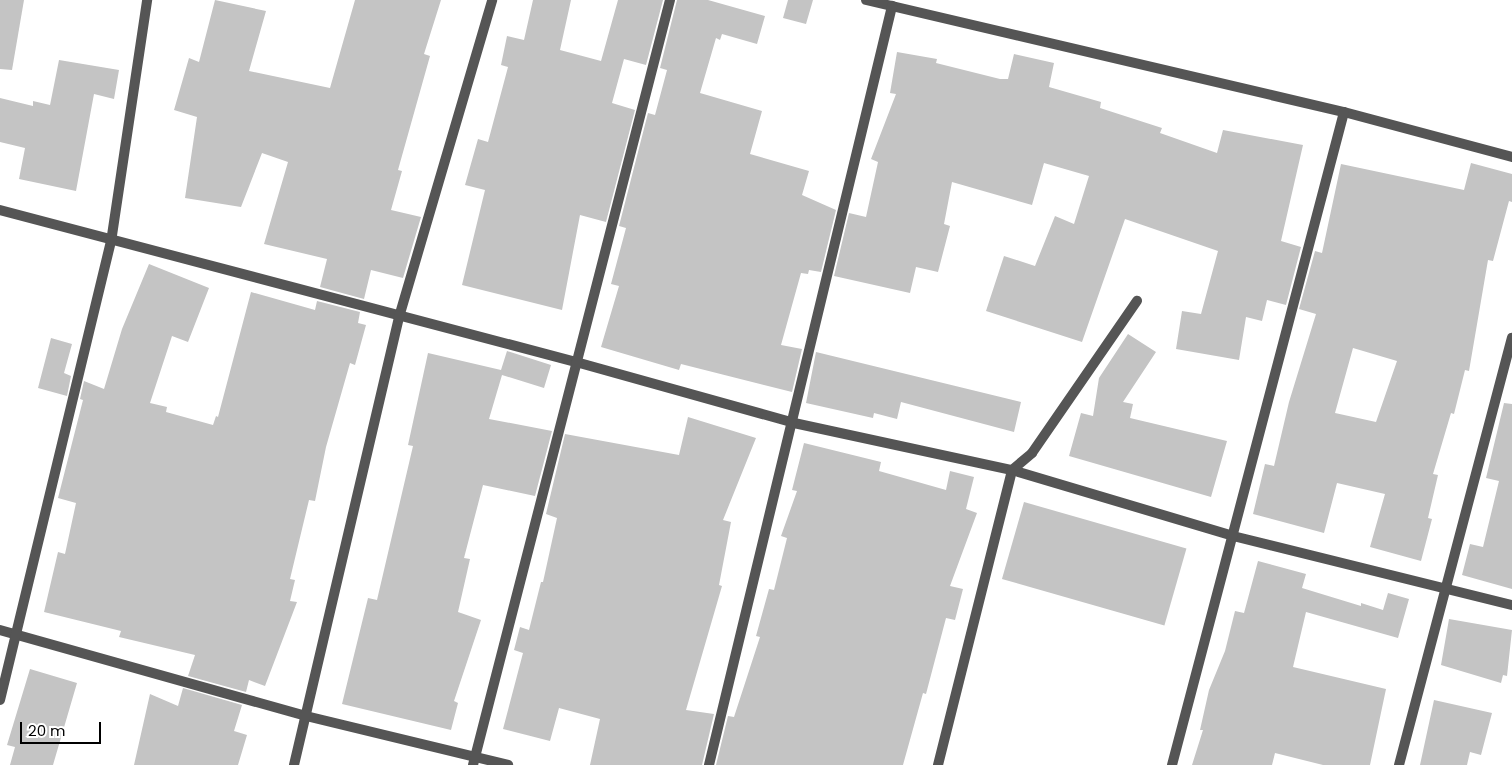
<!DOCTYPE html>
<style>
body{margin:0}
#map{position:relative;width:1512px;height:765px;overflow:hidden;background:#fff;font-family:Poppins,sans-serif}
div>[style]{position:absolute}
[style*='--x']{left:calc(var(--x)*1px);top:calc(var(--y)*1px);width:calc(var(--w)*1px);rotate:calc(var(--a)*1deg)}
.building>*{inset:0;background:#c4c4c4;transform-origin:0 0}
.minor>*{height:10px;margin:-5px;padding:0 5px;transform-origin:5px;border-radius:5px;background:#555}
span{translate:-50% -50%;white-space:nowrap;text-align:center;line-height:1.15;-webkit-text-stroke:4.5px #fff;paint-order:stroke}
.scale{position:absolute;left:20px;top:722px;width:81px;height:22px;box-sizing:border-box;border:2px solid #000;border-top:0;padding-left:6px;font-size:15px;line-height:18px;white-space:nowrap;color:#000;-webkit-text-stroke:4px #fff;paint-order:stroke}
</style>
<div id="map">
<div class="building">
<i style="clip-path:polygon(0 0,24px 0,12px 70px,0 69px)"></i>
<i style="clip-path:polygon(215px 0,266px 11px,249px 71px,330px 88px,355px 0,441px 0,424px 54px,430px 56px,398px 170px,402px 171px,391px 210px,421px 217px,403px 278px,371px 270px,364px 299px,320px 287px,327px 259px,264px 244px,288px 162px,262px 153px,241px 207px,185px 198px,197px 117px,174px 110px,189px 58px,199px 62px)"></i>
<i style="clip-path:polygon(533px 0,571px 0,560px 50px,601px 61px,618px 0,663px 0,646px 65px,624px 59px,612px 103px,635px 110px,606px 222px,580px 215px,562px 310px,462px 285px,485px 190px,465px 185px,478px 139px,488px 142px,508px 67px,501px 65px,507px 36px,524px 40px)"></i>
<i style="clip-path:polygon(677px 0,708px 0,765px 16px,757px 44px,722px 34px,720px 40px,716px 38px,700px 93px,762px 111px,750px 154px,809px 171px,802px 195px,836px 210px,821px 272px,809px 270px,808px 274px,801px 273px,781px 345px,802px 349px,792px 392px,681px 364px,679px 370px,601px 347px,619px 286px,611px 284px,626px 228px,619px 226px,648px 113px,655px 115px,667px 70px,660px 68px)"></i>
<i style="clip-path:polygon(788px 0,813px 0,806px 24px,783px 18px)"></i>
<i style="clip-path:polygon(897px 52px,937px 59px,936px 63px,1000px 79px,1008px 79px,1014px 54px,1054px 63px,1049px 87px,1101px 102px,1100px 108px,1162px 128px,1160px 133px,1217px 153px,1223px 130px,1303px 145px,1281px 241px,1301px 247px,1286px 305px,1267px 300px,1262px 321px,1246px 317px,1239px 360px,1176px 349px,1182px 311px,1201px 314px,1218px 251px,1125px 219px,1082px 342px,986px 311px,1004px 256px,1035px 266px,1055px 216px,1074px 224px,1089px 176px,1044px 163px,1032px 205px,952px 182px,944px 224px,950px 226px,938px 272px,916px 267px,910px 293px,834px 276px,849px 213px,866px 217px,878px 162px,871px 159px,896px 94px,890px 93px)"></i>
<i style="clip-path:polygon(59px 60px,119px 70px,114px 99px,94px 94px,76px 191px,19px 179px,25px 148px,0 142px,0 98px,33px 106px,33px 101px,50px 105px)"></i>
<i style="clip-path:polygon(evenodd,1471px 163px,1512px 174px,1512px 202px,1509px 201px,1493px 261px,1488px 260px,1469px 371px,1465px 370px,1454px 414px,1451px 413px,1433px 474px,1438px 475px,1428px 518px,1432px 519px,1421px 561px,1370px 547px,1385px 494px,1337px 483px,1324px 533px,1253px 514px,1265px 464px,1274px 466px,1289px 402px,1316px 314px,1299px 309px,1315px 251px,1322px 253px,1341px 164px,1464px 190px,1471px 163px,1353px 348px,1397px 361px,1376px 422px,1335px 413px,1353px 348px)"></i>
<i style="clip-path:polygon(149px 264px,209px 288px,188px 342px,172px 336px,150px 403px,167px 407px,166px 412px,213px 425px,216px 416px,218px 417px,251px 292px,315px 310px,317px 301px,360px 312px,358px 323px,366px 325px,355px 365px,350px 363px,326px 447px,315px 501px,309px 500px,290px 579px,295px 580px,290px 601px,297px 602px,265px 686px,249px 680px,246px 692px,188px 676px,195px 655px,119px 637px,121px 631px,44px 612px,58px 552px,65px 554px,76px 503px,58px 498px,83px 400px,80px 399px,84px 381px,104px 389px,122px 329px)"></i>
<i style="clip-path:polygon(1128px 334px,1156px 352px,1123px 402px,1133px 404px,1130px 418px,1227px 441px,1211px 497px,1069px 456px,1081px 413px,1093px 416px,1099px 378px)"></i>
<i style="clip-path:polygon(51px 338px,72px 344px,64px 373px,71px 376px,67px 396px,38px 388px)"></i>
<i style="clip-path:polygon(507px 351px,551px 365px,544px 388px,502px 375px,489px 419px,552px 431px,535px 496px,483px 485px,464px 558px,470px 559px,458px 612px,481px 620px,454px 701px,458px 703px,451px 730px,342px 704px,368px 598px,377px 600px,413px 446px,408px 445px,428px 353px,501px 370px)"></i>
<i style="clip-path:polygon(816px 352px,1021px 402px,1014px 432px,901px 402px,897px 419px,874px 413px,873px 418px,806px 403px)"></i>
<i style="clip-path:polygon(1504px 403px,1512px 404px,1512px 589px,1462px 575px,1470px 544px,1483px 547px,1499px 481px,1486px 478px)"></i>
<i style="clip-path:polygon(688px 417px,756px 438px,723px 520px,731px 522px,719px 585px,722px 586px,686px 710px,714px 714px,702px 765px,590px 765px,600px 719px,559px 708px,550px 741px,503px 729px,523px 653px,514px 650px,520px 627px,529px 630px,541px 582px,543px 582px,557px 518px,546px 514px,565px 434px,679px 455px)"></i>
<i style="clip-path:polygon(804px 443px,881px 462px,879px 471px,946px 490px,950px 471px,974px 477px,966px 509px,977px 513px,950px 586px,963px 589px,955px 620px,946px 618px,926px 694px,923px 693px,903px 765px,716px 765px,728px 716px,734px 717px,760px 637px,756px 636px,769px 589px,774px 590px,787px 538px,781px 536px,797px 491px,792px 490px)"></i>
<i style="left:1024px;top:502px;width:169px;height:80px;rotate:16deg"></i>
<i style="clip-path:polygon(1258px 561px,1306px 574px,1302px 588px,1361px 606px,1361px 603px,1383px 610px,1388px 593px,1409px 599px,1398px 638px,1306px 612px,1293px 667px,1386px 689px,1370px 765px,1323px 765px,1275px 753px,1272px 765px,1192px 765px,1203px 730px,1200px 730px,1209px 690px,1225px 651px,1235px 611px,1244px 613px)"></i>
<i style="clip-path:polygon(1449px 619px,1512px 630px,1507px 676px,1503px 675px,1501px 683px,1441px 665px)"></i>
<i style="clip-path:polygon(30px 669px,77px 683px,53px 765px,10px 765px,15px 747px,7px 745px)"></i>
<i style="clip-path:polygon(183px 688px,242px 705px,234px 731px,247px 735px,238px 765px,134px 765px,150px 694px,178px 706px)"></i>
<i style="clip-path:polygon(1434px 700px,1492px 713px,1481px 755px,1470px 752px,1467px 765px,1420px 765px)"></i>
</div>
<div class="minor">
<i style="--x:866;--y:0;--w:491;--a:13.2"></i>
<i style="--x:1344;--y:112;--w:174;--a:15"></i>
<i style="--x:0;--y:210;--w:596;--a:14.78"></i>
<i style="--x:576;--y:362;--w:226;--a:15.6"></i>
<i style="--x:794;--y:423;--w:223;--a:12.2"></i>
<i style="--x:1012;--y:470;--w:231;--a:16.6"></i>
<i style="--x:1233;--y:536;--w:287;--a:13.9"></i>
<i style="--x:0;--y:630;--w:318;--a:15.7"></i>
<i style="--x:306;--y:716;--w:208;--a:13.6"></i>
<i style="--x:0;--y:700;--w:471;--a:-76.4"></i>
<i style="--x:111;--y:242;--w:245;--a:-81.5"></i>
<i style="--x:294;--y:765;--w:460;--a:-76.8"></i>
<i style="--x:399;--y:317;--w:330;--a:-73.6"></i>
<i style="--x:473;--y:765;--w:790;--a:-75.56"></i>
<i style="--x:709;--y:765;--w:781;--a:-76.44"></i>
<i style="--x:938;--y:765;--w:304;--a:-75.9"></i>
<i style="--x:1012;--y:470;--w:26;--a:-40"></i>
<i style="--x:1032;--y:453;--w:185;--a:-55.4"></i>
<i style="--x:1172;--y:765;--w:675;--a:-75.24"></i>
<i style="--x:1399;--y:765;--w:442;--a:-75.2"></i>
</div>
<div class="scale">20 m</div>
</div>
